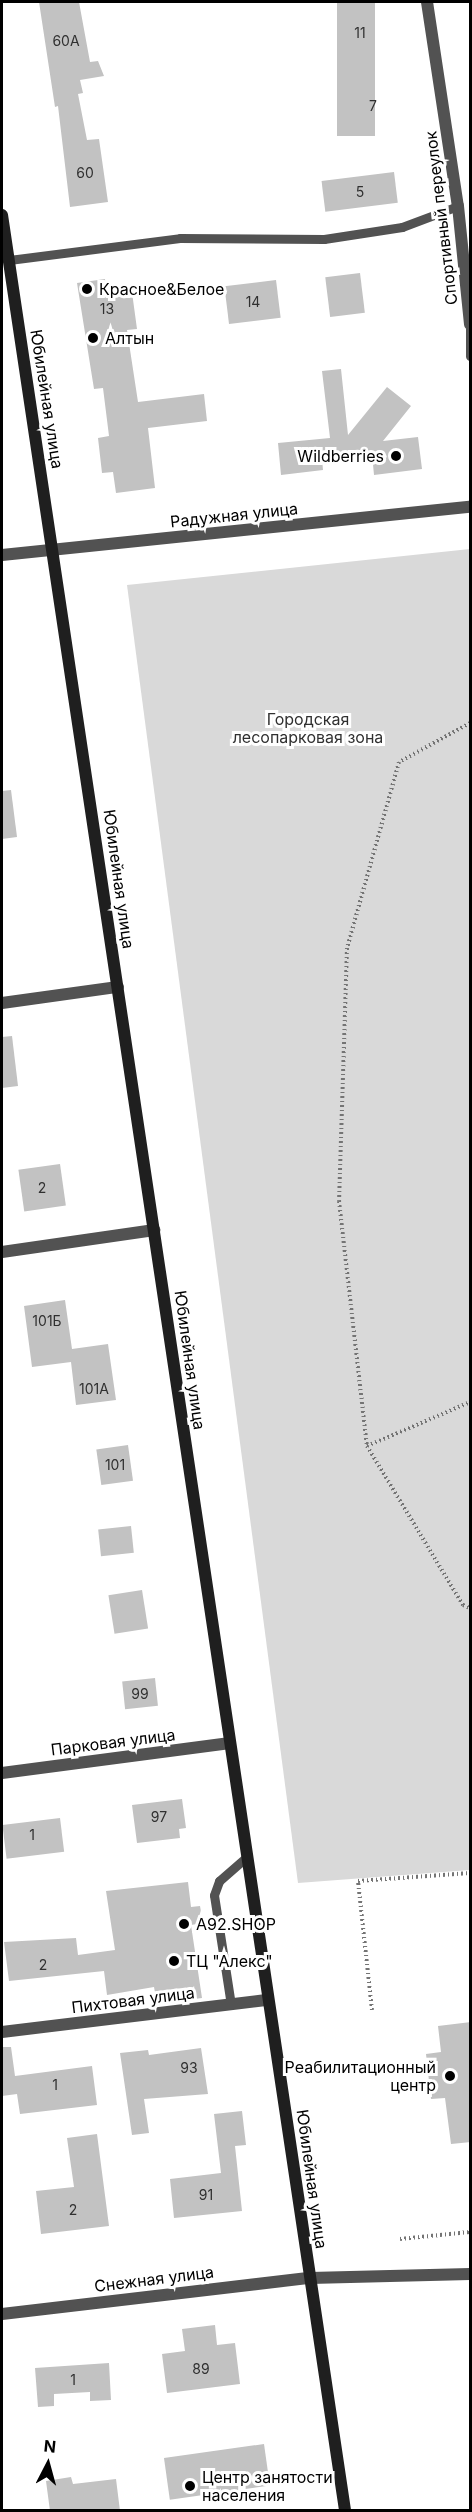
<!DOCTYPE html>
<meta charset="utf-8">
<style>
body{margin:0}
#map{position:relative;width:472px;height:2512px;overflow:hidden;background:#fff;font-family:Inter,sans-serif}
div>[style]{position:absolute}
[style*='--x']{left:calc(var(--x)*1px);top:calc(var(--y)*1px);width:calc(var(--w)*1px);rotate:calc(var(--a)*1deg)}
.green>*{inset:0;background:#d9d9d9}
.building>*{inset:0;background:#c2c2c2;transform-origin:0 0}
.path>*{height:4px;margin-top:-2px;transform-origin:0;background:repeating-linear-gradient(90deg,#747474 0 1.5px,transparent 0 4.5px)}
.lane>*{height:9px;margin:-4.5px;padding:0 4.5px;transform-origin:4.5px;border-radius:4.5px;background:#525252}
.street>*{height:12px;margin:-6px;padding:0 6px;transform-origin:6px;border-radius:6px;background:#525252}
.secondary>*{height:12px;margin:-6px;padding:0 6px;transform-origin:6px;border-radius:6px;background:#1f1f1f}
.dots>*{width:16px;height:16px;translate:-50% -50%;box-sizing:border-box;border:3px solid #fff;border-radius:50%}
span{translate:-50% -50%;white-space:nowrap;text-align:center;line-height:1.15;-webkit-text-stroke:6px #fff;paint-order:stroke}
.number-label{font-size:14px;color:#303030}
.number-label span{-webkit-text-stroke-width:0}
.street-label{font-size:16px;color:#000}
.poi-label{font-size:16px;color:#000}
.left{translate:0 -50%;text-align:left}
.right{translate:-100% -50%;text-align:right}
.park-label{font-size:16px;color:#303030}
.frame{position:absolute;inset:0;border:3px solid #000;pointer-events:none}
.north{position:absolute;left:18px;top:2434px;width:60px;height:60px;-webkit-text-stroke:4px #fff;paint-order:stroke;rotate:6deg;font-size:16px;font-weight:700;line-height:24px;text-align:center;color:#000}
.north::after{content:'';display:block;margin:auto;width:21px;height:27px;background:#000;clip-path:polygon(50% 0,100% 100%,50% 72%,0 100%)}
</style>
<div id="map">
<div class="green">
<i style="clip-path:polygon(470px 549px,470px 1870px,298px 1883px,127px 585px)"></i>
</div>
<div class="building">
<i style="clip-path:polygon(39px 2px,79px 2px,90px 62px,98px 61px,104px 76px,80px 80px,83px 93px,78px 94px,87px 140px,99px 139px,108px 202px,70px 207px,58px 106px,55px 107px)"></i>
<i style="left:337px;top:2px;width:38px;height:134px"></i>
<i style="left:394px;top:172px;width:31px;height:73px;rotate:83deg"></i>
<i style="left:360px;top:273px;width:40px;height:35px;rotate:83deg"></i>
<i style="clip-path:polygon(105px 279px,106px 289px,131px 285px,137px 329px,127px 330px,138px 402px,204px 394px,207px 421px,148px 428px,155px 488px,116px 493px,113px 472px,102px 473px,98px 438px,109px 436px,103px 388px,94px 389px,77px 283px)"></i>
<i style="left:276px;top:280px;width:38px;height:52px;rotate:83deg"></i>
<i style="clip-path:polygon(341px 369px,348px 435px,387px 387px,411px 406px,383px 441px,418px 437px,422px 469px,374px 475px,372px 454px,322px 459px,323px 470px,281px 475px,278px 443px,330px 438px,322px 371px)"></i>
<i style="clip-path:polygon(11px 790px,17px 837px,2px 839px,2px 791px)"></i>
<i style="clip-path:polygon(12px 1036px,18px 1086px,2px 1088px,2px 1037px)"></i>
<i style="left:60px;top:1164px;width:42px;height:42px;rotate:82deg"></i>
<i style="clip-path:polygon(65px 1300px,72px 1349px,108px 1344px,116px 1400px,76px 1405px,71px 1362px,32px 1367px,24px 1306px)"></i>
<i style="left:128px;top:1445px;width:36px;height:32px;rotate:82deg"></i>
<i style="left:131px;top:1526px;width:27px;height:33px;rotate:84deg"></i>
<i style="left:142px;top:1590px;width:39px;height:34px;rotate:81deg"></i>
<i style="left:155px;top:1678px;width:28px;height:33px;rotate:84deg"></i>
<i style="clip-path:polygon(182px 1799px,186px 1828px,179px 1829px,180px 1838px,137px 1843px,132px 1805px)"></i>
<i style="left:60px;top:1818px;width:34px;height:58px;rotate:83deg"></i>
<i style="clip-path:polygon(188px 1882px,191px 1907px,200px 1906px,203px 1923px,191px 1925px,202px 1998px,157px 2004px,154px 1987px,107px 1995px,104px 1971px,9px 1981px,4px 1942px,76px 1938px,78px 1955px,115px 1950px,106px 1891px)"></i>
<i style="clip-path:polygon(471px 2022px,471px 2142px,451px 2144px,445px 2098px,431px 2099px,426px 2054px,441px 2052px,438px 2026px)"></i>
<i style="clip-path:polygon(2px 2047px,11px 2047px,15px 2076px,92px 2066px,97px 2105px,20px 2114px,17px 2094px,2px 2096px)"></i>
<i style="clip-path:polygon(201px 2048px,208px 2094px,144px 2099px,149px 2133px,132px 2135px,120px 2053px,148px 2050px,149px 2055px)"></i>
<i style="clip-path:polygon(242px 2111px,246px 2145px,235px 2146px,242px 2211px,174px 2218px,170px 2179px,221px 2173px,214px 2114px)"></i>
<i style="clip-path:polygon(97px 2134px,109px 2226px,41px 2234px,36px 2191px,74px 2187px,67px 2138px)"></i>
<i style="clip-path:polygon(215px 2325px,217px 2345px,235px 2343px,240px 2384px,167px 2393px,162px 2354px,185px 2351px,182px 2329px)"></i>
<i style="clip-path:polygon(109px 2363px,111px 2400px,90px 2401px,90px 2392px,54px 2394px,54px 2406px,38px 2407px,35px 2368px)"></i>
<i style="left:264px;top:2444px;width:42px;height:101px;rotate:82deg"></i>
<i style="clip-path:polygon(71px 2477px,73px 2484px,116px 2479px,120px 2511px,50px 2511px,46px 2481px)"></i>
</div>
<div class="path">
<i style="--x:470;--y:723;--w:81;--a:151.2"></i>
<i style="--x:399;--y:762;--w:193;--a:105.6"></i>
<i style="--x:347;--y:948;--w:253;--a:91.8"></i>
<i style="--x:339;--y:1201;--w:247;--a:83.5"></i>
<i style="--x:367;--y:1446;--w:186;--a:58.9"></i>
<i style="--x:463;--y:1605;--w:8;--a:23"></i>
<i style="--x:367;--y:1446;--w:112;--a:-23.1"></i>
<i style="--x:372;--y:2010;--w:130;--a:-96.2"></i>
<i style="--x:358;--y:1881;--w:112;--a:-4.1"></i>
<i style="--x:400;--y:2239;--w:70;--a:-5.7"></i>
</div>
<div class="lane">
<i style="--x:9;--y:260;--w:172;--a:-7.3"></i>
<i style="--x:180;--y:238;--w:144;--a:0.4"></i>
<i style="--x:324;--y:239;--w:79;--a:-8.7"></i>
<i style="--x:402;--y:227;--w:60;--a:-20.6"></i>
<i style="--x:470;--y:323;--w:33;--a:90"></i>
<i style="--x:231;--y:2005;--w:111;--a:-98.8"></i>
<i style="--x:214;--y:1895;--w:15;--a:-70"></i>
<i style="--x:219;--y:1881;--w:37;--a:-41"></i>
</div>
<div class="street">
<i style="--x:427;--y:2;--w:206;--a:81.4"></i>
<i style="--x:458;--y:206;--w:119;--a:84.2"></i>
<i style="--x:2;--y:555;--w:470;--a:-5.9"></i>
<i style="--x:2;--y:1003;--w:117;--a:-7.9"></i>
<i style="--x:2;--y:1252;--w:154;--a:-8.2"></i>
<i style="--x:2;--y:1773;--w:230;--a:-7.5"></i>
<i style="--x:2;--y:2032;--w:268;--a:-6.9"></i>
<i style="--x:2;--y:2314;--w:310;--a:-6.7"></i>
<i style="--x:310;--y:2278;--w:160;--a:-1.4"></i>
</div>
<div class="secondary">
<i style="--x:2;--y:215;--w:2320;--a:81.5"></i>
</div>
<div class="dots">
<i style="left:87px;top:289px;background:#000"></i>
<i style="left:93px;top:338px;background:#000"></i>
<i style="left:396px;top:456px;background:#000"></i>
<i style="left:184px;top:1924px;background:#000"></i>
<i style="left:174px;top:1961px;background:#000"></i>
<i style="left:450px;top:2076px;background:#000"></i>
<i style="left:190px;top:2486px;background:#000"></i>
</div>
<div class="number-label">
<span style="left:360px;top:33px">11</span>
<span style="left:66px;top:41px">60А</span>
<span style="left:373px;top:106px">7</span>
<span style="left:85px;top:173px">60</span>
<span style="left:360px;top:192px">5</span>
<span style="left:253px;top:302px">14</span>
<span style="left:107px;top:309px">13</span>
<span style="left:42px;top:1188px">2</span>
<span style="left:47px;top:1321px">101Б</span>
<span style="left:94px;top:1389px">101А</span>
<span style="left:115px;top:1465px">101</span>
<span style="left:140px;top:1694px">99</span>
<span style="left:159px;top:1817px">97</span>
<span style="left:32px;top:1835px">1</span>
<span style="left:43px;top:1965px">2</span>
<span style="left:189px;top:2068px">93</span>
<span style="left:55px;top:2085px">1</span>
<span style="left:206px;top:2195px">91</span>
<span style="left:73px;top:2210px">2</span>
<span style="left:201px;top:2369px">89</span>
<span style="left:73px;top:2380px">1</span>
</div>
<div class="street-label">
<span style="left:441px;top:218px;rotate:-97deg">Спортивный переулок</span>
<span style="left:47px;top:399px;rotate:81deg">Юбилейная улица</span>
<span style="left:234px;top:515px;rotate:-6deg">Радужная улица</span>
<span style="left:119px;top:879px;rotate:82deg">Юбилейная улица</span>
<span style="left:190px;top:1360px;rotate:82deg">Юбилейная улица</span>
<span style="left:113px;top:1742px;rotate:-7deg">Парковая улица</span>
<span style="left:133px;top:2000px;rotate:-7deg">Пихтовая улица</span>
<span style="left:312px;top:2179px;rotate:82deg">Юбилейная улица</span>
<span style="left:154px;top:2279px;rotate:-7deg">Снежная улица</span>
</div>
<div class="poi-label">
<span class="left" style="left:99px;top:289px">Красное&amp;Белое</span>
<span class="left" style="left:105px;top:338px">Алтын</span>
<span class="right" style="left:384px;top:456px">Wildberries</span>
<span class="left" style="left:196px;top:1924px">A92.SHOP</span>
<span class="left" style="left:186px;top:1961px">ТЦ "Алекс"</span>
<span class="right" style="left:436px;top:2076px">Реабилитационный<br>центр</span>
<span class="left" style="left:202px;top:2486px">Центр занятости<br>населения</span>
</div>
<div class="park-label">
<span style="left:308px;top:728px">Городская<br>лесопарковая зона</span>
</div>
<div class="frame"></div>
<div class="north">N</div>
</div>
